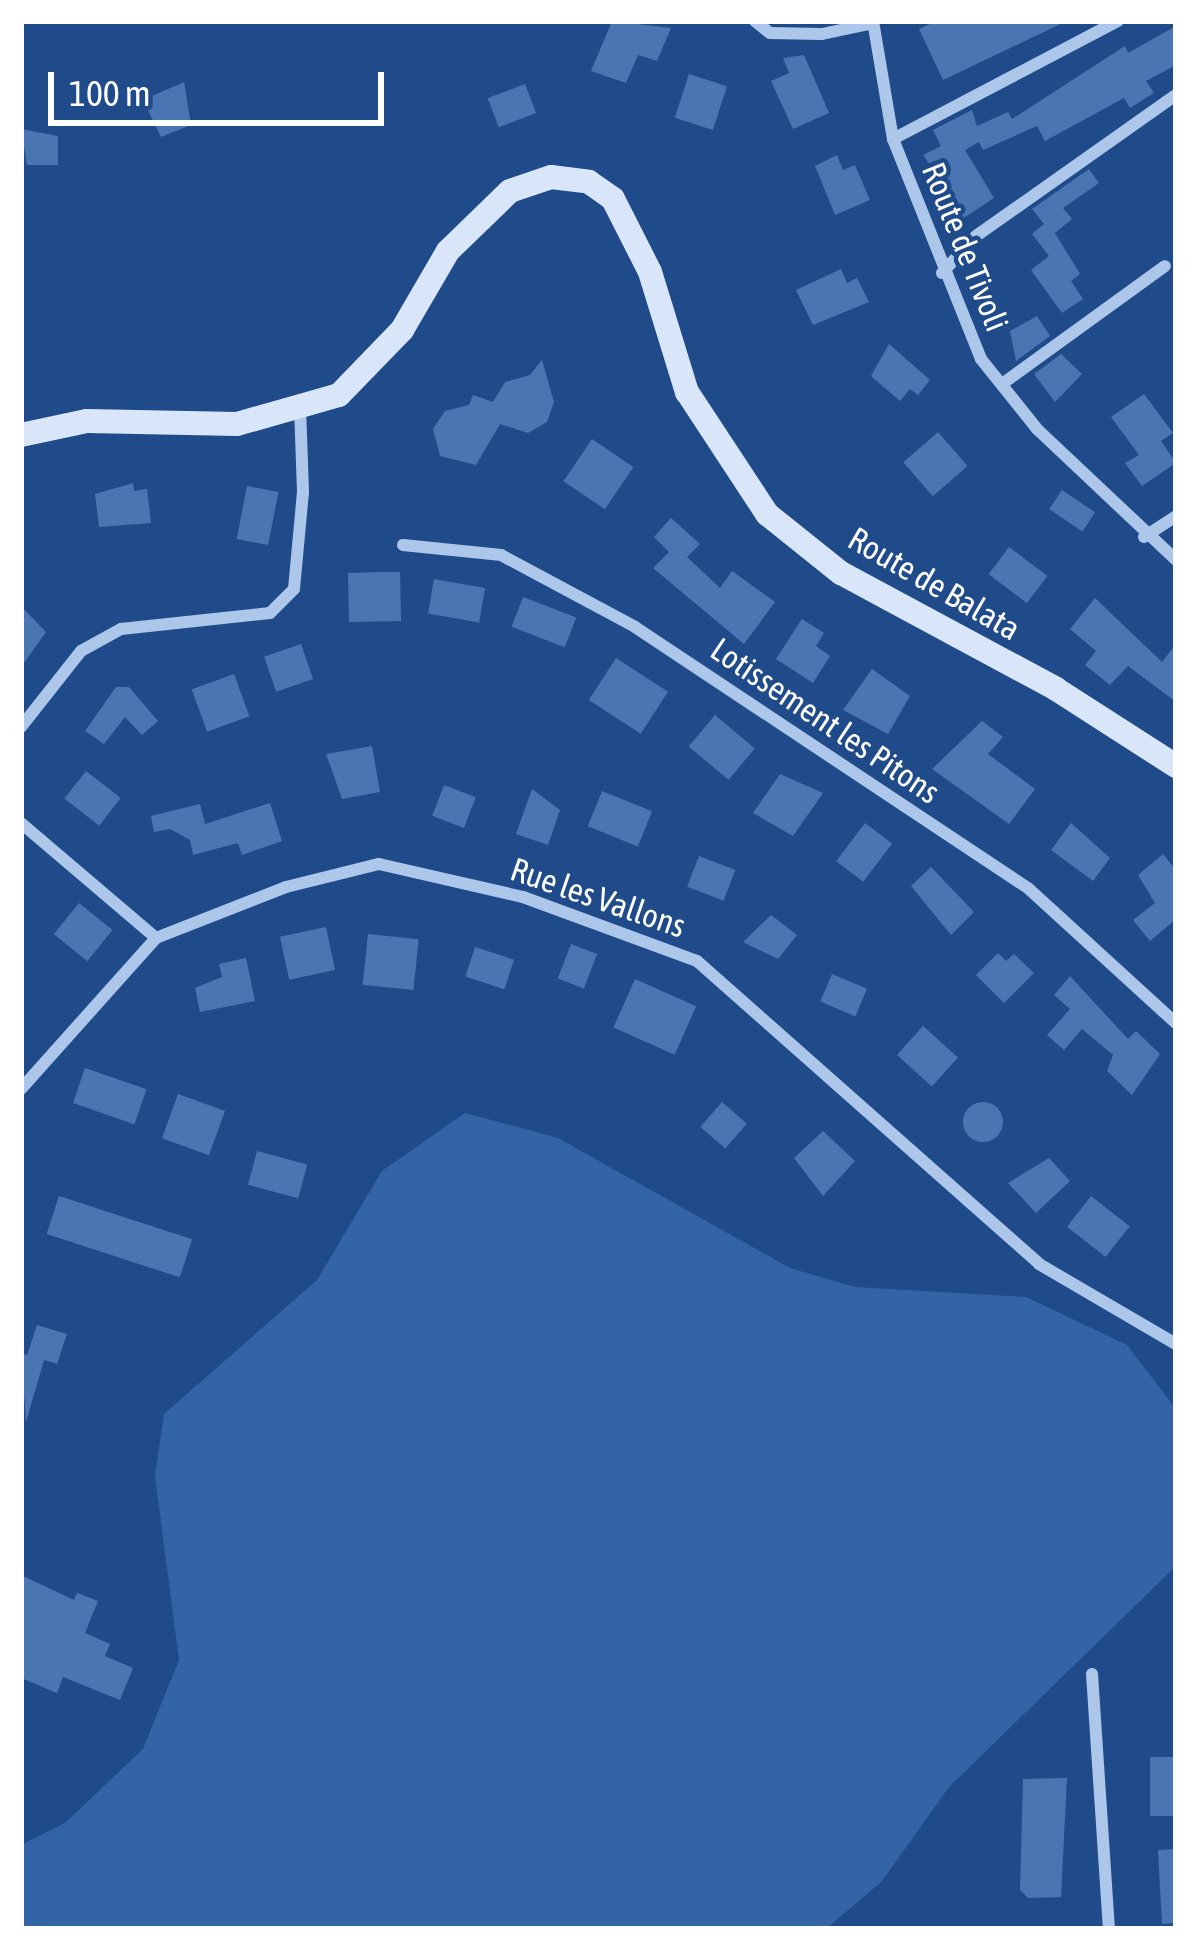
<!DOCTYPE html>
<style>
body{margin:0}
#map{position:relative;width:1197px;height:1950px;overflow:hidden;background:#204b8b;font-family:"Asap Condensed",sans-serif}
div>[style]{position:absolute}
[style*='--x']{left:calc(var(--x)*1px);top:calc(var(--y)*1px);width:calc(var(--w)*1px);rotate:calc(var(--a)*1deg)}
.green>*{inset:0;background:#3464a8}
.building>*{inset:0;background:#4975b3;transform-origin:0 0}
.round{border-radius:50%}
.minor>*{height:12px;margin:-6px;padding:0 6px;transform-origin:6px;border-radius:6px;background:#adc7eb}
.secondary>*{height:24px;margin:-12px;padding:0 12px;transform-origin:12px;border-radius:12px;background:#d9e6f9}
span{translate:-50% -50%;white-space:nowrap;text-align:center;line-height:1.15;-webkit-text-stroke:9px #204b8b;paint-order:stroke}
.street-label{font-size:33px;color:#fff}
.frame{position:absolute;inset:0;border:24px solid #fff;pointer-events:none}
.scale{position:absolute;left:48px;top:72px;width:336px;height:54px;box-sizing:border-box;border:6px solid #fff;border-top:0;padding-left:15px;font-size:36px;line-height:42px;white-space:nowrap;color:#fff;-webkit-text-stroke:9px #204b8b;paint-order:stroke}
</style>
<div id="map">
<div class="green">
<i style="clip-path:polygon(465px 1113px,558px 1138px,790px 1268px,855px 1287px,1026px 1297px,1127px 1345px,1176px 1409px,1176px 1566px,949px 1787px,882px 1881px,826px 1929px,21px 1929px,21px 1845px,65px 1823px,143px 1749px,179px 1660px,155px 1476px,164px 1414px,317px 1280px,382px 1171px)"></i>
</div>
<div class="building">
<i style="clip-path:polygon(612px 21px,671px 28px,657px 61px,638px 55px,626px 83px,591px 71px)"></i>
<i style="clip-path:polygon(936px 21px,1067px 21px,943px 80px,919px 29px)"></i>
<i style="clip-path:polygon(1176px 26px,1176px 65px,1146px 81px,1154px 93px,1130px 108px,1124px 98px,1045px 141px,1037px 126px,983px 150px,979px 142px,965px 150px,994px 198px,944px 231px,936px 210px,955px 200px,923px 155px,941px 146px,933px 130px,972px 110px,977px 126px,1008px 112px,1012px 119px,1125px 46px,1128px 53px)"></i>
<i style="clip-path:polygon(804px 55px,829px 113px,793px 129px,771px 81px,789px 73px,783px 58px)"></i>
<i style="left:689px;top:74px;width:40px;height:46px;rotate:18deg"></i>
<i style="clip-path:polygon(184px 82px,191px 125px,161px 137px,143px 100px)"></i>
<i style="left:525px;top:84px;width:31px;height:40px;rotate:69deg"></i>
<i style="clip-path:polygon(21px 129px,58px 136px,58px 165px,27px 165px)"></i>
<i style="clip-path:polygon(837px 155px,843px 170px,855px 165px,870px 200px,835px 215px,815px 166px)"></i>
<i style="clip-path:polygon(1089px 169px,1099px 183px,1063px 208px,1072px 219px,1055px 233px,1080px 274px,1071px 281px,1083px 299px,1062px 313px,1031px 270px,1049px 256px,1032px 234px,1044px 224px,1032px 209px)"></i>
<i style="clip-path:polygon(841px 269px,847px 283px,857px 278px,869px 302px,813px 325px,796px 290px)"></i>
<i style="clip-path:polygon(1037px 316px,1050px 336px,1016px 361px,1010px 331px)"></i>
<i style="clip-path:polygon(889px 344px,930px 380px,918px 395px,910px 389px,900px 401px,871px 376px)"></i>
<i style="clip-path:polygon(1061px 354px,1082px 374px,1055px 402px,1034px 374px)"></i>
<i style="clip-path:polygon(542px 360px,554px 402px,547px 422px,528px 433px,500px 424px,476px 465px,440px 456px,433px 429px,445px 411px,469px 405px,473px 395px,493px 402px,505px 382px,530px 375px)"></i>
<i style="clip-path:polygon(1144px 394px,1173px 433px,1161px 441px,1176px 463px,1142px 486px,1125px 463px,1139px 455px,1111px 417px)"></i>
<i style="left:938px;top:432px;width:45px;height:46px;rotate:49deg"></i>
<i style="left:592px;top:439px;width:50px;height:51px;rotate:34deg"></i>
<i style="clip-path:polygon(133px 483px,134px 491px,147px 489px,151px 523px,99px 527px,95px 494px)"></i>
<i style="left:247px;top:486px;width:32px;height:54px;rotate:11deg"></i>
<i style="left:1062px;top:490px;width:40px;height:23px;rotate:34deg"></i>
<i style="clip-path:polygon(671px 518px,700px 544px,687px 557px,720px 588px,732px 571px,775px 602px,744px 644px,653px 568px,669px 552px,654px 537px)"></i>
<i style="left:1009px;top:547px;width:48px;height:34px;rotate:37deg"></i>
<i style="clip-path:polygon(383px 572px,400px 572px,401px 621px,349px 622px,348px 573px)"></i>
<i style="left:434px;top:579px;width:52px;height:35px;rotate:10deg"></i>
<i style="left:523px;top:597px;width:57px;height:32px;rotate:21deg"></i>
<i style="clip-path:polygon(1095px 598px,1162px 662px,1176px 644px,1176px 702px,1128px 666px,1110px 685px,1085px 665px,1096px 651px,1070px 629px)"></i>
<i style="clip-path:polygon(21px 606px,46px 632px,21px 667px)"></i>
<i style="clip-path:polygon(802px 619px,824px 633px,816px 646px,830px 656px,813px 683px,776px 659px)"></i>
<i style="left:301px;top:644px;width:37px;height:39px;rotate:71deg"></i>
<i style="left:616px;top:658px;width:62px;height:50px;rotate:33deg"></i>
<i style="clip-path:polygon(872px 669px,910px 696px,888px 734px,843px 710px)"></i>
<i style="left:234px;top:674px;width:45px;height:45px;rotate:70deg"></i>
<i style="clip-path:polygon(116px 687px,129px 687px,158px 721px,142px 735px,125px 717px,104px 744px,85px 731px)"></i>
<i style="left:715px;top:715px;width:52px;height:41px;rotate:40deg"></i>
<i style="clip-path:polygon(982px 721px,1003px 737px,988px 754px,1035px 789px,1009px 824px,932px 769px)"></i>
<i style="clip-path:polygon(372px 746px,380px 792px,342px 799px,326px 754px)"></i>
<i style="left:86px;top:771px;width:44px;height:35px;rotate:38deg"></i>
<i style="clip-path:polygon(780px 774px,823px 793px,793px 836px,753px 813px)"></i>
<i style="left:444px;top:785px;width:34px;height:33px;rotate:21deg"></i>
<i style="clip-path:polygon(532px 789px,560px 810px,548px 845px,516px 834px)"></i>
<i style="left:602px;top:791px;width:54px;height:38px;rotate:22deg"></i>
<i style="clip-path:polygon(270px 803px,282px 841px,242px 855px,238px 843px,193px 855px,190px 840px,170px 829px,154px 832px,151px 816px,200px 804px,205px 824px)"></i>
<i style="left:865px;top:823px;width:34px;height:48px;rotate:37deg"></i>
<i style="clip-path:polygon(1071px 823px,1110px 858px,1093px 881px,1051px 850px)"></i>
<i style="clip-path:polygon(1163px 854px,1176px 870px,1176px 919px,1150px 941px,1133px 920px,1155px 903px,1138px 875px)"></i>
<i style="left:699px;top:856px;width:39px;height:33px;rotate:21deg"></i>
<i style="clip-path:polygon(931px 867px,974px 912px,951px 935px,911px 886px)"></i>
<i style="left:79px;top:903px;width:43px;height:40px;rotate:39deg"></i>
<i style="clip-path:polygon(771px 915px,797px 935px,778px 959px,743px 942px)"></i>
<i style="left:326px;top:927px;width:44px;height:47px;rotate:78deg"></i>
<i style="left:368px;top:934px;width:51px;height:51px;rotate:6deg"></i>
<i style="left:571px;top:944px;width:28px;height:37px;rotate:21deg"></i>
<i style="left:475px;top:947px;width:41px;height:31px;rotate:18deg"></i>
<i style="clip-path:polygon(998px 953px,1006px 961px,1014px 954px,1034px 973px,1004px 1003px,976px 975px)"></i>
<i style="clip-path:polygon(246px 958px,255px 1001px,200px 1012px,195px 988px,222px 977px,219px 964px)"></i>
<i style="left:832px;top:974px;width:38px;height:30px;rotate:23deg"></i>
<i style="clip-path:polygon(1070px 976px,1128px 1039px,1136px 1031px,1160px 1054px,1132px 1095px,1107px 1071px,1113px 1055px,1082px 1029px,1064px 1050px,1047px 1035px,1070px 1009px,1054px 995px)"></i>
<i style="left:635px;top:979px;width:67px;height:53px;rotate:24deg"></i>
<i style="left:923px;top:1026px;width:47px;height:39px;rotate:42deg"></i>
<i style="left:85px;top:1068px;width:65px;height:37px;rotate:19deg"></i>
<i style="left:178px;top:1094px;width:50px;height:47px;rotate:20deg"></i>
<i style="left:722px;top:1102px;width:33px;height:33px;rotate:41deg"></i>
<i class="round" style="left:963px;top:1102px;width:40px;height:40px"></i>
<i style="clip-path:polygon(823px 1131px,855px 1161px,823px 1196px,794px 1158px)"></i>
<i style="left:257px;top:1151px;width:52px;height:35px;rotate:15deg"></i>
<i style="clip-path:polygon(1049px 1158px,1070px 1181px,1036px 1213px,1008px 1183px)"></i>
<i style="left:59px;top:1196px;width:140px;height:40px;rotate:18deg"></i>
<i style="left:1091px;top:1196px;width:49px;height:39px;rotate:38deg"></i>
<i style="clip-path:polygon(37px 1325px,67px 1334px,57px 1364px,44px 1360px,26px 1422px,21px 1353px,27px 1355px)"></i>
<i style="clip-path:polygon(21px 1575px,74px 1600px,77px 1593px,98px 1601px,85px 1633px,110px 1644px,105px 1656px,133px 1668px,120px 1700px,63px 1677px,57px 1693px,21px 1678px)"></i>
<i style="left:1176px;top:1757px;width:59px;height:26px;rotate:90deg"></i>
<i style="clip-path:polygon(1067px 1778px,1061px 1897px,1028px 1898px,1020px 1890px,1023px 1779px)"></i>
<i style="clip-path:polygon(1176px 1849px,1176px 1923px,1162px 1924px,1158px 1850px)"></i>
</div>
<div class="minor">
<i style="--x:755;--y:21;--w:19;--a:39"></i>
<i style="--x:770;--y:33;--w:52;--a:1.1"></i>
<i style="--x:822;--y:34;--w:52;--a:-12.2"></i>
<i style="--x:873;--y:21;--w:120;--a:80.4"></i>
<i style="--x:893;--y:139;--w:237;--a:68.2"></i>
<i style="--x:981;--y:359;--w:90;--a:51.3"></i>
<i style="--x:1037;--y:429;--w:191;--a:43.3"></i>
<i style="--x:893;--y:139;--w:254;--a:-27.7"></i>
<i style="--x:942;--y:273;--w:50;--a:-47.4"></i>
<i style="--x:976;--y:236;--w:245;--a:-35.2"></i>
<i style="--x:1002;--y:384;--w:201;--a:-35.9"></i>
<i style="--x:1144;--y:537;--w:38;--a:-33"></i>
<i style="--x:403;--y:545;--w:99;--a:5.8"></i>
<i style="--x:501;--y:555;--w:152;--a:28.2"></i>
<i style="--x:635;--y:627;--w:473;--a:33.6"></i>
<i style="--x:1029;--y:889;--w:199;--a:42.4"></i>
<i style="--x:21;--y:727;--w:97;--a:-51.7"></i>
<i style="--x:81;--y:651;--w:46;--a:-28.8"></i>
<i style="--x:121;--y:629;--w:150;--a:-6.1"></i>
<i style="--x:270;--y:613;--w:34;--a:-45"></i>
<i style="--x:294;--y:589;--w:97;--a:-84.7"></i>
<i style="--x:303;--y:492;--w:85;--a:-92"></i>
<i style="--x:21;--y:823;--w:177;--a:40.4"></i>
<i style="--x:21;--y:1089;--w:203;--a:-48.2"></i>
<i style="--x:156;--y:938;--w:140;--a:-21.4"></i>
<i style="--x:286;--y:887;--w:96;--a:-13.9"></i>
<i style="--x:379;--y:864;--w:148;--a:12.9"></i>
<i style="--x:523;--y:897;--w:185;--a:20.2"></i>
<i style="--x:697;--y:961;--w:457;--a:41.5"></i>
<i style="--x:1039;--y:1264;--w:159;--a:30.3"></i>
<i style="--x:1092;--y:1674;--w:256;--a:86.2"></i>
</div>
<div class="secondary">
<i style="--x:21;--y:435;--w:67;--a:-12"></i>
<i style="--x:87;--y:421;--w:150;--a:1.1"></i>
<i style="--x:237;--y:424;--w:106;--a:-15.9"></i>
<i style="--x:339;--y:395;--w:91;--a:-45.9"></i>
<i style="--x:402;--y:330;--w:91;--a:-59.8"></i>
<i style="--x:448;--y:251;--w:86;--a:-44.1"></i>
<i style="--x:510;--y:191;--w:43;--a:-18.9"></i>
<i style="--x:551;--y:177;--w:38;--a:7"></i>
<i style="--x:589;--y:182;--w:29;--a:35"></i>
<i style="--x:613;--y:199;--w:82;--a:63.1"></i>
<i style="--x:650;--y:272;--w:126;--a:72.9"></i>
<i style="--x:687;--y:392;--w:146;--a:56.7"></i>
<i style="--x:767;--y:514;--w:95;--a:38.6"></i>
<i style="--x:841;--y:573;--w:244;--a:28.3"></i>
<i style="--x:1056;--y:689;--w:143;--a:32.7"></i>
</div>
<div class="street-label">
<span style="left:965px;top:247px;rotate:68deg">Route de Tivoli</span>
<span style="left:934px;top:584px;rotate:30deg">Route de Balata</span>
<span style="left:825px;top:721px;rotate:34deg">Lotissement les Pitons</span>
<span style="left:598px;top:898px;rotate:19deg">Rue les Vallons</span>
</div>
<div class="frame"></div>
<div class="scale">100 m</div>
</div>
